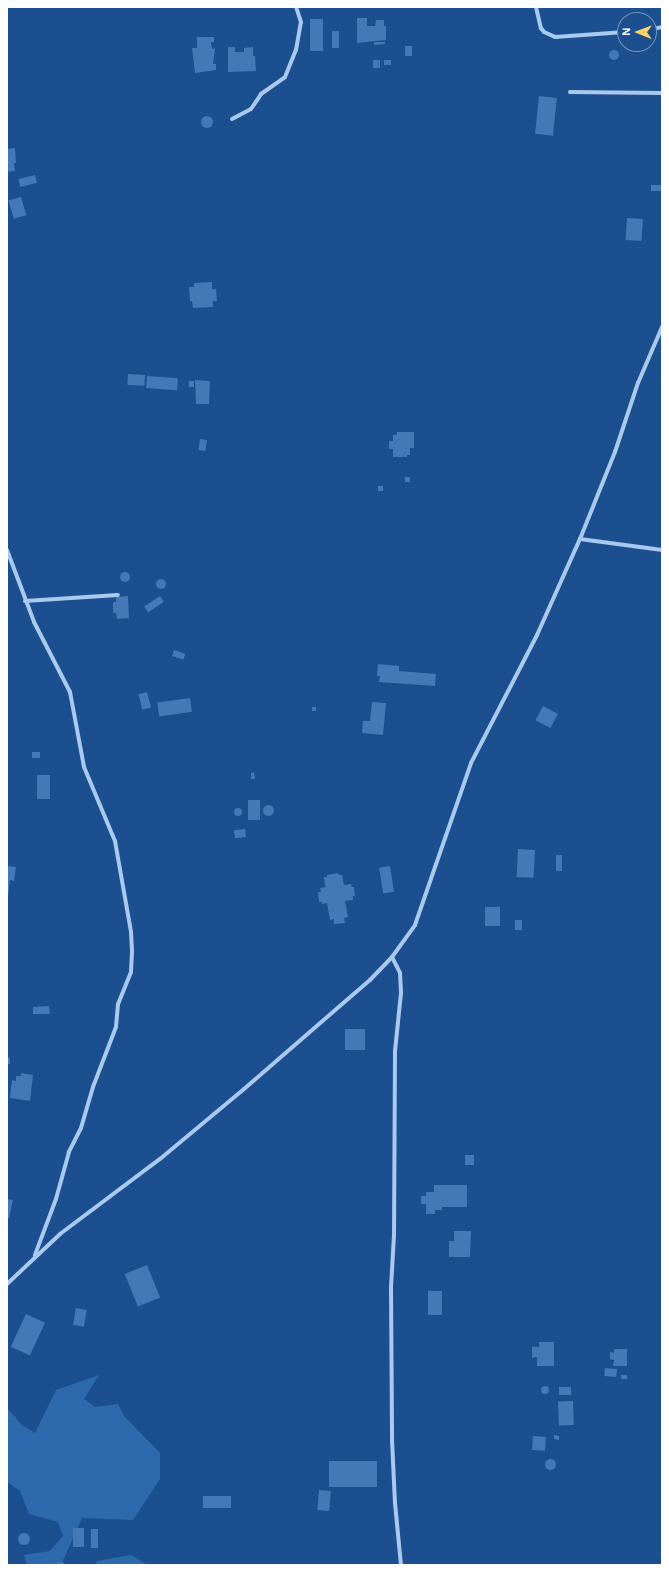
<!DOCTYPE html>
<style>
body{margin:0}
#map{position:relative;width:669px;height:1572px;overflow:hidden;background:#1b4f8f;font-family:Helvetica,sans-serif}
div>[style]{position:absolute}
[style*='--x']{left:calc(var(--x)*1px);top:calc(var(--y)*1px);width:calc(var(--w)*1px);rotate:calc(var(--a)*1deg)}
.green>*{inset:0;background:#2e69ad}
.building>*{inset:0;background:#4478b7;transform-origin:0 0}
.round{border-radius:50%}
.minor>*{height:4px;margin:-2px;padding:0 2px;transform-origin:2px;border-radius:2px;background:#a9c9ee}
span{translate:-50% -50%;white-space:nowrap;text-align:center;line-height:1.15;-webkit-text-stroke:4px #1b4f8f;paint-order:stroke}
.frame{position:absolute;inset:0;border:8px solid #fff;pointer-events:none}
.north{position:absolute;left:617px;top:12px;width:40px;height:40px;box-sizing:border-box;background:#1b4f8f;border:1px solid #7695bc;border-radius:50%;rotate:271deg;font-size:11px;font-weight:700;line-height:16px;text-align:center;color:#fff}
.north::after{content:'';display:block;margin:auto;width:14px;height:18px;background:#ffd166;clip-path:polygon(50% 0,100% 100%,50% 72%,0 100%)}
</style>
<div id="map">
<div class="green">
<i style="clip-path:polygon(99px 1375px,84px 1399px,95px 1407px,118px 1404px,124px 1416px,160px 1453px,160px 1479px,133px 1520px,82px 1518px,61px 1565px,27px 1565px,24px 1555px,50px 1551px,63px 1536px,58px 1522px,29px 1514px,20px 1491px,7px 1482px,7px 1408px,22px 1425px,35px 1433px,56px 1390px)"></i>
<i style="clip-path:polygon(131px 1555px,148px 1565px,95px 1565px,97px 1561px)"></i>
</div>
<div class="building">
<i style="clip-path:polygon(357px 18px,367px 18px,367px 26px,375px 26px,376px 20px,384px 20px,384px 26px,386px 26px,386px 40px,357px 43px)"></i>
<i style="left:310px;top:19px;width:13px;height:32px"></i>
<i style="left:332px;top:31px;width:7px;height:17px"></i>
<i style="clip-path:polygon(197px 37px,214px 37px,214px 42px,211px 42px,212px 49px,215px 48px,213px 64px,216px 64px,216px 70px,195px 73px,192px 48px,197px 48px)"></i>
<i style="clip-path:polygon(374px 42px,385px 42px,385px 44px,374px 45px)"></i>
<i style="left:405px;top:46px;width:7px;height:10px"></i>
<i style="clip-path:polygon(228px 47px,235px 47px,235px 52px,244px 52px,244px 48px,253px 47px,253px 56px,255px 56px,256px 71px,228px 72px)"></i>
<i class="round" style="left:609px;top:50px;width:10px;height:10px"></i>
<i style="left:380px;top:60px;width:8px;height:7px;rotate:90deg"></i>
<i style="left:384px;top:60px;width:7px;height:5px"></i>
<i style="left:539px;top:96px;width:18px;height:38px;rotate:6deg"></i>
<i class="round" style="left:201px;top:116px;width:12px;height:12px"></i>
<i style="clip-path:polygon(15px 148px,16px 163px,14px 163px,15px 171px,7px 172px,7px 149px)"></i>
<i style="left:35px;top:175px;width:8px;height:17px;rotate:76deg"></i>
<i style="left:651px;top:185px;width:11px;height:6px"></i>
<i style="left:21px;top:197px;width:19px;height:13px;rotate:74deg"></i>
<i style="left:627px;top:218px;width:16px;height:22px;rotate:4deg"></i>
<i style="clip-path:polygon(212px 282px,212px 289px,216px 289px,217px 301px,213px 301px,213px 307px,193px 308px,192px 301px,190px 301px,189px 287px,194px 287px,194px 283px)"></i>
<i style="left:128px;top:374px;width:17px;height:11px;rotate:3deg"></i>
<i style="left:147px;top:376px;width:31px;height:12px;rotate:4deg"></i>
<i style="clip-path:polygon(195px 380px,210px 381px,209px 404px,196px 404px)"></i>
<i style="left:189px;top:381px;width:5px;height:6px"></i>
<i style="clip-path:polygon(397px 432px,414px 432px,414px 448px,410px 448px,410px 455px,407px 455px,407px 457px,393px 457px,393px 449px,389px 449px,389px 441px,393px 441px,393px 435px,397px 435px)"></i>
<i style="left:200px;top:439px;width:7px;height:11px;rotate:8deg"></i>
<i style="left:405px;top:477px;width:5px;height:5px"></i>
<i style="left:378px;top:486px;width:5px;height:5px"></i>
<i class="round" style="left:120px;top:572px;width:10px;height:10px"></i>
<i class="round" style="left:156px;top:579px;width:10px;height:10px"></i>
<i style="clip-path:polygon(128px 596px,129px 618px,117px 619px,116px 613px,113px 613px,113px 602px,116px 602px,116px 597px)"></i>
<i style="left:160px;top:596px;width:7px;height:19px;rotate:56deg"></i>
<i style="left:174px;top:650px;width:12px;height:6px;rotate:20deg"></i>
<i style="clip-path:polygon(378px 664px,399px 666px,399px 671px,436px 674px,435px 686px,379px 682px,380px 676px,377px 676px)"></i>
<i style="left:147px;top:692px;width:16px;height:9px;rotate:75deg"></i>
<i style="left:190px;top:698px;width:14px;height:33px;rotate:82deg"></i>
<i style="clip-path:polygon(372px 702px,386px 703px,383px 735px,362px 733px,363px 721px,370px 721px)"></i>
<i style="left:543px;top:706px;width:17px;height:16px;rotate:28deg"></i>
<i style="left:312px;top:707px;width:4px;height:4px"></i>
<i style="left:32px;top:752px;width:8px;height:6px"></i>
<i style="clip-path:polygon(254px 772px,255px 779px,251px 779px,251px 773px)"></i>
<i style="left:37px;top:775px;width:13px;height:24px"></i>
<i style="left:248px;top:800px;width:12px;height:20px"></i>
<i class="round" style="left:262.5px;top:804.5px;width:11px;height:11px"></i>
<i class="round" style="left:234px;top:808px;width:8px;height:8px"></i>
<i style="left:245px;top:829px;width:8px;height:11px;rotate:83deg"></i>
<i style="left:518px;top:849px;width:17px;height:28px;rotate:3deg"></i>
<i style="left:556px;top:855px;width:6px;height:16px"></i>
<i style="clip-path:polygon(7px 866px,16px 867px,14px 881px,10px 880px,8px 897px)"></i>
<i style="left:390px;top:866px;width:26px;height:11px;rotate:81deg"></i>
<i style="clip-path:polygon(338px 873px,339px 875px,342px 875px,344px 885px,351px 884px,352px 887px,354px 887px,355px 896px,353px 896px,353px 900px,345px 901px,348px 917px,344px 918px,345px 923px,334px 924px,334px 919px,330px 920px,327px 903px,322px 904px,322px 902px,319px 902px,318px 892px,321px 892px,320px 888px,325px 887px,324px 877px,327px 877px,327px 875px)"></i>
<i style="left:485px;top:907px;width:15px;height:19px"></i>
<i style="left:515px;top:920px;width:7px;height:10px"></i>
<i style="clip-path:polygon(49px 1006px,50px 1014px,33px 1014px,33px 1007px)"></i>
<i style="left:345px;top:1029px;width:20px;height:21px"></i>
<i style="clip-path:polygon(7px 1057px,10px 1058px,10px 1064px,7px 1064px)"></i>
<i style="clip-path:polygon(21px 1073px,33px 1075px,30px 1101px,10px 1098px,12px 1080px,16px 1081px,16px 1076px,21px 1076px)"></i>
<i style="left:465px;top:1155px;width:9px;height:10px"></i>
<i style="clip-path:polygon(434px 1185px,467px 1185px,467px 1207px,442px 1207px,442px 1210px,435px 1210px,435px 1214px,426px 1214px,426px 1204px,421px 1204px,421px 1196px,426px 1196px,426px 1192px,434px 1192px)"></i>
<i style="clip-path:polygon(7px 1199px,13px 1200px,9px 1218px,7px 1218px)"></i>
<i style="clip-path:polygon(454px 1231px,471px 1231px,470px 1257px,449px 1257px,449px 1241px,454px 1241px)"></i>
<i style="left:147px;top:1265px;width:35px;height:24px;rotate:68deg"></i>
<i style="left:428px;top:1291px;width:14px;height:24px"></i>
<i style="left:76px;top:1308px;width:11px;height:17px;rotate:10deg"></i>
<i style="left:26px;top:1314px;width:21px;height:36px;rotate:25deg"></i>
<i style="clip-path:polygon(539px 1342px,554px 1342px,554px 1366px,537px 1366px,537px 1357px,532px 1358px,532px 1347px,539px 1347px)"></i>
<i style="clip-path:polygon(614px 1349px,627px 1349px,627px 1366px,613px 1366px,614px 1360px,610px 1359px,610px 1352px,614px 1353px)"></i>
<i style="left:605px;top:1368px;width:12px;height:8px;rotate:5deg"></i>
<i style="left:621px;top:1375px;width:6px;height:4px"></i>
<i class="round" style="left:541px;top:1386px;width:8px;height:8px"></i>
<i style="left:559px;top:1387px;width:12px;height:8px"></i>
<i style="left:573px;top:1401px;width:24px;height:15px;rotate:88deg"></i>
<i style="clip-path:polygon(554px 1435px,559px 1436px,559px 1440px,554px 1439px)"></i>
<i style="left:533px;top:1436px;width:13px;height:14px;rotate:4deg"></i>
<i class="round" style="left:544.5px;top:1458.5px;width:11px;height:11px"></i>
<i style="left:329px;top:1461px;width:48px;height:26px"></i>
<i style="left:319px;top:1490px;width:12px;height:20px;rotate:5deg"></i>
<i style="left:203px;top:1496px;width:28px;height:12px"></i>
<i style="left:73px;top:1528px;width:11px;height:19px"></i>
<i style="left:91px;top:1529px;width:7px;height:19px"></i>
<i class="round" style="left:18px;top:1533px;width:12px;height:12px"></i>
<i style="clip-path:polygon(62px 1562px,67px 1565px,57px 1565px,58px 1563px)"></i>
</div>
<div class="minor">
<i style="--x:536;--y:7;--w:22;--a:77"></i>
<i style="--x:541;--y:28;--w:5;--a:53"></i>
<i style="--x:544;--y:32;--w:12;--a:24"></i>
<i style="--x:555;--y:37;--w:70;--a:-4.1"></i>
<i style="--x:649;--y:30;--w:13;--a:-13"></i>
<i style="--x:570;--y:92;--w:92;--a:0.6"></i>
<i style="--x:232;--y:119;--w:21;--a:-28"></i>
<i style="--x:251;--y:109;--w:18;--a:-56"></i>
<i style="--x:261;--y:94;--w:29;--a:-35"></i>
<i style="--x:285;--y:77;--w:29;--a:-68"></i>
<i style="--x:296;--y:50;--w:28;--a:-80"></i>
<i style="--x:301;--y:22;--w:16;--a:-108"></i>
<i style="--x:580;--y:539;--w:83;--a:7.6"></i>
<i style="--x:7;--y:550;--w:77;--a:69.4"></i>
<i style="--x:34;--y:622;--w:79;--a:62.8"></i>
<i style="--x:70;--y:692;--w:76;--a:79.4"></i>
<i style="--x:84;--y:767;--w:80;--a:67.3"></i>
<i style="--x:115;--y:841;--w:92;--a:80"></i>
<i style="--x:131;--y:932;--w:20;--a:87"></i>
<i style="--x:132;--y:952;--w:20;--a:93"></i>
<i style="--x:131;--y:972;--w:35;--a:112"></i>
<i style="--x:118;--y:1004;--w:23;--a:95"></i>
<i style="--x:116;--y:1027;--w:64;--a:111"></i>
<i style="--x:93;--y:1087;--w:43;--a:106.3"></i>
<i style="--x:81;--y:1128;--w:27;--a:117"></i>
<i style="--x:69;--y:1152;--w:49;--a:105.5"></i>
<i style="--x:56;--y:1199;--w:60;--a:110.6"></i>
<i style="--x:25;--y:601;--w:93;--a:-3.7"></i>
<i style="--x:392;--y:957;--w:18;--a:63"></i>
<i style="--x:400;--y:973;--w:20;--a:87"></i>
<i style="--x:401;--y:993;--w:58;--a:95.9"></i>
<i style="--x:395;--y:1051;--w:184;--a:90.3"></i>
<i style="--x:394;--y:1235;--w:52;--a:93.3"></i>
<i style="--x:391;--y:1287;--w:153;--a:89.6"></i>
<i style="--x:392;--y:1440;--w:63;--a:87.3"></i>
<i style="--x:395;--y:1503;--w:62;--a:84.5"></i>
<i style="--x:7;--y:1284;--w:73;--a:-43.3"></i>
<i style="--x:60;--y:1234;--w:125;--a:-36.9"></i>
<i style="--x:160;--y:1159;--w:109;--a:-39.8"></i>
<i style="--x:244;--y:1089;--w:167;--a:-40.9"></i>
<i style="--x:370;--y:980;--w:32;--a:-46"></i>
<i style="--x:392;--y:957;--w:39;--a:-54"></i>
<i style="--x:415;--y:925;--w:171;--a:-70.9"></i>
<i style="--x:471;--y:763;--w:144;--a:-62.7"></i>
<i style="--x:537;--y:635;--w:105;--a:-65.9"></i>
<i style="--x:580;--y:539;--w:94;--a:-68.1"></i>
<i style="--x:615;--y:452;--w:73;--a:-71.6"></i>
<i style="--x:638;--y:383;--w:61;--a:-66.8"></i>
</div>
<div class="frame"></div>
<div class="north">N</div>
</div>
